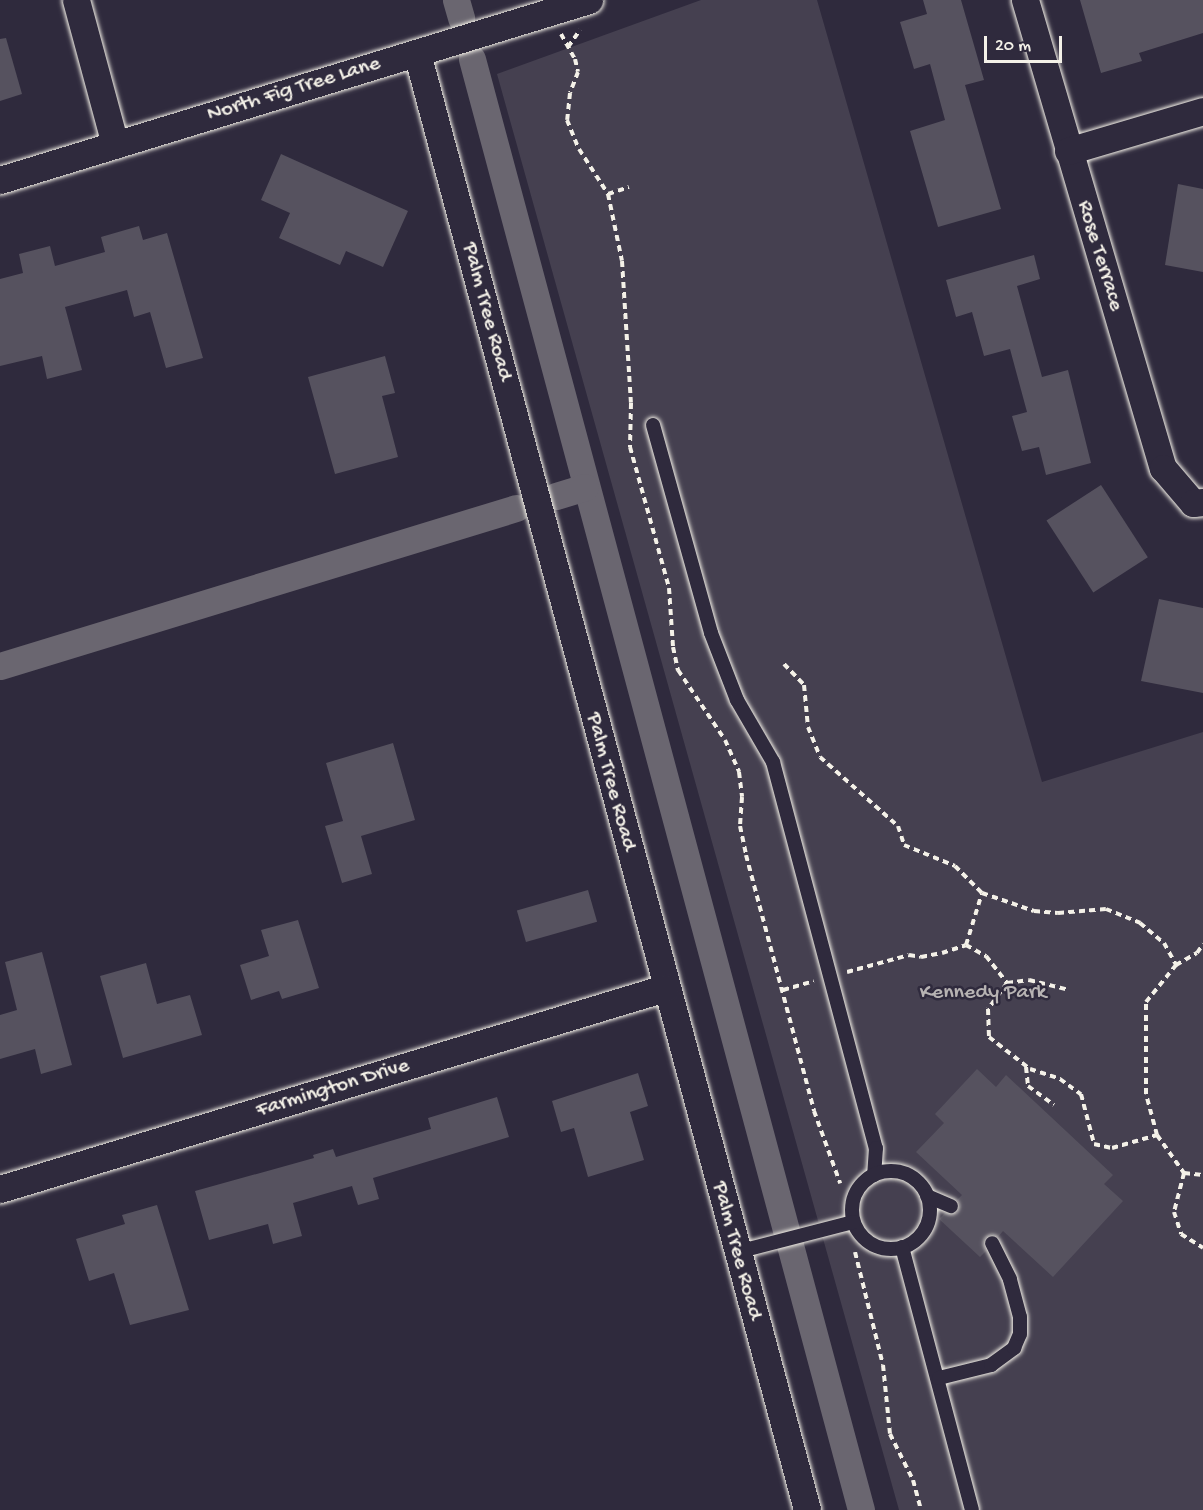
<!DOCTYPE html>
<style>
body{margin:0}
#map{position:relative;width:1203px;height:1510px;overflow:hidden;background:#2f2a3d;font-family:"Gochi Hand",sans-serif}
div>[style]{position:absolute}
[style*='--x']{left:calc(var(--x)*1px);top:calc(var(--y)*1px);width:calc(var(--w)*1px);rotate:calc(var(--a)*1deg)}
.green>*{inset:0;background:#454050}
.canal>*{height:27px;margin:-13.5px;padding:0 13.5px;transform-origin:13.5px;border-radius:13.5px;background:#6a6670}
.building>*{inset:0;background:#56525f;transform-origin:0 0}
.path>*{height:4px;margin-top:-2px;transform-origin:0;background:repeating-linear-gradient(90deg,#f4f1e8 0 6px,transparent 0 10.5px)}
.roads{filter:drop-shadow(0 0 2px #f4f1e8) drop-shadow(0 0 2px #f4f1e8)}
.lane>*{height:14px;margin:-7px;padding:0 7px;transform-origin:7px;border-radius:7px;background:#2f2a3d}
.lane>.ring{margin:-7px;padding:0;box-sizing:content-box;background:none;border:14px solid #2f2a3d;border-radius:50%}
.street>*{height:27px;margin:-13.5px;padding:0 13.5px;transform-origin:13.5px;border-radius:13.5px;background:#2f2a3d}
span{translate:-50% -50%;white-space:nowrap;text-align:center;line-height:1.15;-webkit-text-stroke:5px #2f2a3d;paint-order:stroke}
.street-label{font-size:22px;color:#f4f1e8}
.park-label{font-size:22px;color:#b7b3b3}
.scale{position:absolute;left:984px;top:36px;width:78px;height:27px;box-sizing:border-box;border:3px solid #f4f1e8;border-top:0;padding-left:8px;font-size:18px;line-height:21px;white-space:nowrap;color:#f4f1e8;-webkit-text-stroke:4px #2f2a3d;paint-order:stroke}
</style>
<div id="map">
<div class="green">
<i style="clip-path:polygon(701px 0,817px 0,1042px 782px,1203px 732px,1203px 1510px,899px 1510px,497px 74px)"></i>
</div>
<div class="canal">
<i style="--x:456;--y:0;--w:19;--a:74"></i>
<i style="--x:472;--y:59;--w:1502;--a:74.99"></i>
<i style="--x:556;--y:496;--w:30;--a:-17"></i>
<i style="--x:0;--y:666;--w:540;--a:-17.02"></i>
</div>
<div class="building">
<i style="clip-path:polygon(923px 0,961px 0,984px 80px,965px 85px,1001px 209px,938px 227px,910px 131px,945px 120px,930px 64px,914px 69px,900px 22px,927px 14px)"></i>
<i style="clip-path:polygon(1080px 0,1203px 0,1203px 33px,1139px 53px,1142px 61px,1101px 73px)"></i>
<i style="clip-path:polygon(6px 38px,22px 94px,0 101px,0 39px)"></i>
<i style="clip-path:polygon(281px 154px,408px 211px,383px 267px,346px 251px,340px 265px,279px 238px,290px 213px,261px 200px)"></i>
<i style="clip-path:polygon(1178px 184px,1203px 189px,1203px 272px,1165px 265px)"></i>
<i style="clip-path:polygon(139px 226px,143px 240px,167px 233px,203px 358px,166px 368px,150px 312px,134px 317px,127px 290px,65px 307px,82px 370px,47px 379px,42px 356px,0 366px,0 279px,23px 273px,19px 254px,50px 246px,55px 266px,105px 252px,101px 237px)"></i>
<i style="clip-path:polygon(1034px 255px,1040px 279px,1017px 286px,1042px 377px,1068px 370px,1091px 463px,1046px 475px,1039px 447px,1022px 451px,1012px 416px,1027px 412px,1010px 349px,984px 356px,972px 312px,956px 317px,946px 280px)"></i>
<i style="clip-path:polygon(385px 356px,395px 393px,382px 396px,398px 457px,335px 474px,308px 377px)"></i>
<i style="left:1101px;top:485px;width:86px;height:65px;rotate:57deg"></i>
<i style="clip-path:polygon(1159px 599px,1203px 608px,1203px 693px,1141px 681px)"></i>
<i style="clip-path:polygon(393px 743px,415px 820px,361px 836px,372px 874px,342px 883px,325px 826px,343px 821px,326px 763px)"></i>
<i style="left:588px;top:890px;width:33px;height:74px;rotate:74deg"></i>
<i style="clip-path:polygon(298px 920px,319px 988px,282px 999px,279px 991px,251px 1000px,240px 965px,269px 956px,261px 930px)"></i>
<i style="clip-path:polygon(42px 952px,72px 1065px,41px 1074px,35px 1049px,0 1059px,0 1015px,17px 1010px,5px 962px)"></i>
<i style="clip-path:polygon(146px 963px,157px 1004px,190px 995px,202px 1035px,123px 1058px,100px 976px)"></i>
<i style="clip-path:polygon(977px 1069px,996px 1087px,1006px 1075px,1113px 1175px,1104px 1184px,1123px 1201px,1053px 1277px,1003px 1231px,998px 1237px,992px 1234px,985px 1238px,983px 1243px,986px 1251px,980px 1257px,939px 1219px,945px 1213px,957px 1213px,960px 1205px,957px 1200px,962px 1195px,916px 1152px,944px 1123px,935px 1114px)"></i>
<i style="clip-path:polygon(638px 1073px,648px 1106px,630px 1112px,644px 1160px,588px 1177px,574px 1128px,561px 1132px,552px 1101px)"></i>
<i style="clip-path:polygon(497px 1097px,509px 1137px,373px 1178px,379px 1199px,358px 1205px,352px 1186px,293px 1203px,302px 1236px,273px 1244px,268px 1224px,209px 1240px,195px 1191px,314px 1158px,313px 1155px,333px 1149px,336px 1157px,431px 1129px,428px 1118px)"></i>
<i style="clip-path:polygon(157px 1205px,189px 1310px,130px 1325px,114px 1273px,89px 1281px,76px 1239px,125px 1224px,122px 1215px)"></i>
</div>
<div class="path">
<i style="--x:561;--y:34;--w:29;--a:61"></i>
<i style="--x:575;--y:59;--w:13;--a:77"></i>
<i style="--x:578;--y:72;--w:22;--a:111"></i>
<i style="--x:570;--y:93;--w:27;--a:96"></i>
<i style="--x:567;--y:120;--w:31;--a:68"></i>
<i style="--x:579;--y:149;--w:54;--a:57.2"></i>
<i style="--x:608;--y:194;--w:68;--a:78.2"></i>
<i style="--x:622;--y:261;--w:142;--a:86.4"></i>
<i style="--x:631;--y:403;--w:44;--a:91.3"></i>
<i style="--x:630;--y:447;--w:146;--a:74.5"></i>
<i style="--x:669;--y:588;--w:59;--a:86.1"></i>
<i style="--x:673;--y:647;--w:24;--a:78"></i>
<i style="--x:678;--y:670;--w:84;--a:56.1"></i>
<i style="--x:725;--y:740;--w:35;--a:66"></i>
<i style="--x:739;--y:772;--w:25;--a:83"></i>
<i style="--x:742;--y:797;--w:29;--a:94"></i>
<i style="--x:740;--y:826;--w:30;--a:78"></i>
<i style="--x:746;--y:855;--w:265;--a:75.1"></i>
<i style="--x:814;--y:1111;--w:77;--a:70.1"></i>
<i style="--x:568;--y:47;--w:21;--a:-55"></i>
<i style="--x:608;--y:194;--w:22;--a:-18"></i>
<i style="--x:784;--y:664;--w:29;--a:46"></i>
<i style="--x:804;--y:685;--w:42;--a:84.6"></i>
<i style="--x:808;--y:727;--w:32;--a:68"></i>
<i style="--x:820;--y:757;--w:104;--a:41.5"></i>
<i style="--x:898;--y:826;--w:20;--a:72"></i>
<i style="--x:904;--y:845;--w:55;--a:22.4"></i>
<i style="--x:955;--y:866;--w:38;--a:45"></i>
<i style="--x:966;--y:945;--w:54;--a:-72.9"></i>
<i style="--x:982;--y:893;--w:55;--a:19.1"></i>
<i style="--x:1034;--y:911;--w:24;--a:5"></i>
<i style="--x:1058;--y:913;--w:48;--a:-4.8"></i>
<i style="--x:1106;--y:909;--w:37;--a:22"></i>
<i style="--x:1140;--y:923;--w:31;--a:40"></i>
<i style="--x:1164;--y:943;--w:25;--a:61"></i>
<i style="--x:847;--y:972;--w:64;--a:-15.3"></i>
<i style="--x:909;--y:955;--w:12;--a:9"></i>
<i style="--x:921;--y:957;--w:21;--a:-11"></i>
<i style="--x:942;--y:953;--w:25;--a:-18"></i>
<i style="--x:966;--y:945;--w:23;--a:29"></i>
<i style="--x:986;--y:956;--w:34;--a:52"></i>
<i style="--x:1007;--y:983;--w:22;--a:-8"></i>
<i style="--x:1029;--y:980;--w:41;--a:14"></i>
<i style="--x:1007;--y:983;--w:32;--a:126"></i>
<i style="--x:988;--y:1009;--w:28;--a:88"></i>
<i style="--x:989;--y:1037;--w:52;--a:38"></i>
<i style="--x:1030;--y:1069;--w:32;--a:18"></i>
<i style="--x:1060;--y:1079;--w:26;--a:36"></i>
<i style="--x:1081;--y:1094;--w:52;--a:75.4"></i>
<i style="--x:1094;--y:1144;--w:18;--a:13"></i>
<i style="--x:1112;--y:1148;--w:47;--a:-16.1"></i>
<i style="--x:1157;--y:1135;--w:47;--a:54.6"></i>
<i style="--x:1184;--y:1173;--w:19;--a:6"></i>
<i style="--x:783;--y:990;--w:32;--a:-16"></i>
<i style="--x:1026;--y:1067;--w:19;--a:84"></i>
<i style="--x:1028;--y:1086;--w:32;--a:36"></i>
<i style="--x:1157;--y:1135;--w:42;--a:-105"></i>
<i style="--x:1146;--y:1094;--w:92;--a:-90"></i>
<i style="--x:1146;--y:1002;--w:48;--a:-51"></i>
<i style="--x:1176;--y:965;--w:24;--a:-30"></i>
<i style="--x:1197;--y:953;--w:11;--a:-56"></i>
<i style="--x:1184;--y:1173;--w:40;--a:104.4"></i>
<i style="--x:1174;--y:1212;--w:23;--a:72"></i>
<i style="--x:1181;--y:1234;--w:26;--a:32"></i>
<i style="--x:855;--y:1252;--w:116;--a:76.1"></i>
<i style="--x:883;--y:1365;--w:69;--a:84.2"></i>
<i style="--x:890;--y:1434;--w:51;--a:63.4"></i>
<i style="--x:913;--y:1480;--w:31;--a:75"></i>
</div>
<div class="roads">
<div class="lane">
<i style="--x:653;--y:425;--w:216;--a:74.4"></i>
<i style="--x:711;--y:633;--w:72;--a:68.8"></i>
<i style="--x:737;--y:700;--w:72;--a:59.9"></i>
<i style="--x:773;--y:762;--w:400;--a:75.1"></i>
<i style="--x:876;--y:1148;--w:27;--a:94"></i>
<i class="ring" style="left:852px;top:1171px;width:64px;height:64px"></i>
<i style="--x:927;--y:1196;--w:26;--a:23"></i>
<i style="--x:902;--y:1247;--w:272;--a:75.1"></i>
<i style="--x:737;--y:1252;--w:120;--a:-14.5"></i>
<i style="--x:939;--y:1378;--w:54;--a:-14"></i>
<i style="--x:991;--y:1365;--w:29;--a:-36"></i>
<i style="--x:1014;--y:1348;--w:15;--a:-67"></i>
<i style="--x:1020;--y:1334;--w:17;--a:-90"></i>
<i style="--x:1020;--y:1317;--w:39;--a:-105"></i>
<i style="--x:1010;--y:1279;--w:40;--a:-116.6"></i>
</div>
<div class="street">
<i style="--x:76;--y:0;--w:150;--a:74.9"></i>
<i style="--x:1025;--y:0;--w:488;--a:73.6"></i>
<i style="--x:1163;--y:468;--w:46;--a:49.4"></i>
<i style="--x:1193;--y:503;--w:10;--a:-6"></i>
<i style="--x:417;--y:53;--w:1508;--a:75.01"></i>
<i style="--x:1068;--y:151;--w:141;--a:-16.5"></i>
<i style="--x:0;--y:180;--w:616;--a:-16.99"></i>
<i style="--x:0;--y:1189;--w:695;--a:-16.82"></i>
</div>
</div>
<div class="street-label">
<span style="left:294px;top:90px;rotate:-17deg">North Fig Tree Lane</span>
<span style="left:1099px;top:256px;rotate:73deg">Rose Terrace</span>
<span style="left:486px;top:312px;rotate:75deg">Palm Tree Road</span>
<span style="left:610px;top:782px;rotate:75deg">Palm Tree Road</span>
<span style="left:333px;top:1089px;rotate:-17deg">Farmington Drive</span>
<span style="left:736px;top:1251px;rotate:75deg">Palm Tree Road</span>
</div>
<div class="park-label">
<span style="left:983px;top:994px">Kennedy Park</span>
</div>
<div class="scale">20 m</div>
</div>
